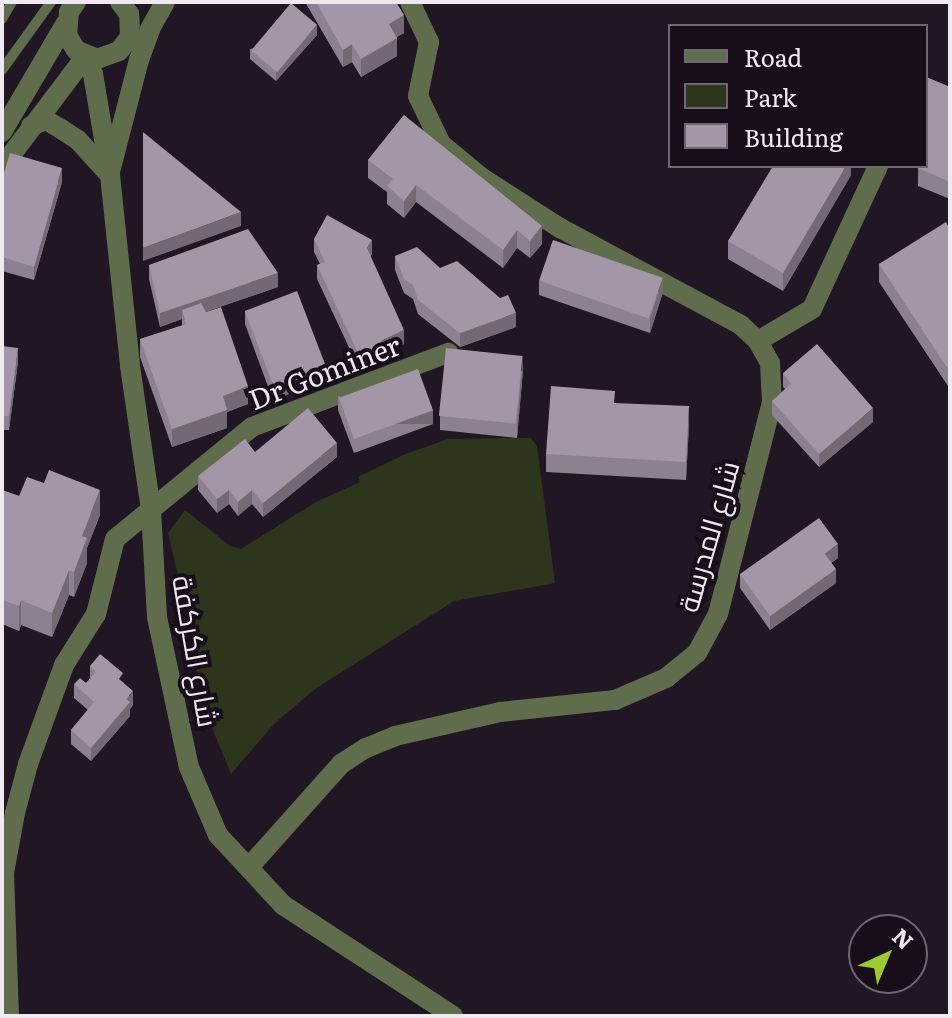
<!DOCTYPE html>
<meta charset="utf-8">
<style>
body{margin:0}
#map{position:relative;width:952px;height:1018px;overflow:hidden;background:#211624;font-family:Literata,Cairo,serif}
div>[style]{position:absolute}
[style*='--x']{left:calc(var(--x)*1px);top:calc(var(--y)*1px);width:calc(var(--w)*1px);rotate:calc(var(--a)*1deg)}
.green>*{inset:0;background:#2d361c}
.service>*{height:10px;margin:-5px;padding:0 5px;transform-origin:5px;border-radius:5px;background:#606d4c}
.minor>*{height:20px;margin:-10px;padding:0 10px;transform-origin:10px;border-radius:10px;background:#606d4c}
.tertiary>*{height:20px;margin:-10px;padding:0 10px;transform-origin:10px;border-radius:10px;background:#606d4c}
.wall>*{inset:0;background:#8c8190}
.shaded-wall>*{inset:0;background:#726975;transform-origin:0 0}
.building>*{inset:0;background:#a396a7;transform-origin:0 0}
span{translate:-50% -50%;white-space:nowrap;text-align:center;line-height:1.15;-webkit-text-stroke:8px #180e1a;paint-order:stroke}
.street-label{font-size:28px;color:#f0e9f2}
.frame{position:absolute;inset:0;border:4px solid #f0e9f2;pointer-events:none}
.legend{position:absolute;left:668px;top:24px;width:260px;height:144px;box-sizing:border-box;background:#180e1a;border:2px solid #6e6670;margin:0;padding:10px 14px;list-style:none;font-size:24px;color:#f0e9f2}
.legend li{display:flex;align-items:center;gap:16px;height:40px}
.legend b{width:40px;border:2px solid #6e6670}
.north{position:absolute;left:848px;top:914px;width:80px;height:80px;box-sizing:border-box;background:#180e1a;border:2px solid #6e6670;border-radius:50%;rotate:44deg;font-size:22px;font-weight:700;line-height:32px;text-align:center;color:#f0e9f2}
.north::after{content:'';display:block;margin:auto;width:28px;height:36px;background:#9cca31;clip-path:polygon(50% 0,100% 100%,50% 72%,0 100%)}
</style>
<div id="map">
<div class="green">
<i style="clip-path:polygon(531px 438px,537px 446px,555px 583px,454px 601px,315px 689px,274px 724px,231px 774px,200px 699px,192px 636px,168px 533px,185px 510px,230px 546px,241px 549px,316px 502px,360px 482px,358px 477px,403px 455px,448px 439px)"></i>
</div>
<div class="service">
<i style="--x:2;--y:19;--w:20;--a:-60"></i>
<i style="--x:2;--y:70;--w:84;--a:-54.2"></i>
</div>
<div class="minor">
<i style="--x:758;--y:341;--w:63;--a:-30.7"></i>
<i style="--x:812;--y:309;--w:157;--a:-65.2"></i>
<i style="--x:249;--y:867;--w:138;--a:-48.2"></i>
<i style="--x:341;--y:764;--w:30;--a:-33"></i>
<i style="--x:366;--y:748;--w:31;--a:-22"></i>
<i style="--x:395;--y:736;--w:108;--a:-12.9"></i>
<i style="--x:500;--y:712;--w:116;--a:-6"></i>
<i style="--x:615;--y:700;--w:56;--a:-23.3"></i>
<i style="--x:666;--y:678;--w:40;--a:-39"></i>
<i style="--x:697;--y:653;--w:44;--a:-61.7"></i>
<i style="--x:718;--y:614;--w:219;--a:-75.7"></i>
<i style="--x:772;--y:402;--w:39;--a:-93"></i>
<i style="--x:770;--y:363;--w:25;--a:-119"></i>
<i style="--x:758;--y:341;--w:23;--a:-137"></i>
<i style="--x:741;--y:325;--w:205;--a:-151.8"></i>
<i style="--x:560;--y:228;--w:93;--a:-147.3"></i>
<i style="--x:482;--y:178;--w:53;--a:-140.3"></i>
<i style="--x:441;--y:144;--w:53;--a:-115.6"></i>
<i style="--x:418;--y:96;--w:55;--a:-78.5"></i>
<i style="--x:429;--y:42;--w:44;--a:-115.4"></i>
<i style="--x:9;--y:1016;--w:143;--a:-92"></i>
<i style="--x:4;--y:873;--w:61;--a:-79.6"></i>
<i style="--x:15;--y:813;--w:51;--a:-75.1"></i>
<i style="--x:28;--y:764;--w:105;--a:-70"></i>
<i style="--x:64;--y:665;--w:60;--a:-57.9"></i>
<i style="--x:96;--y:614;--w:77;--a:-75.8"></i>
<i style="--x:115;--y:539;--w:177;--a:-39.3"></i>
<i style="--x:252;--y:427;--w:210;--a:-20.7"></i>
</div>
<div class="tertiary">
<i style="--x:76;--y:2;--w:12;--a:125"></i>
<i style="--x:69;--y:12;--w:23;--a:95"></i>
<i style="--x:67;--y:35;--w:17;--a:59"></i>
<i style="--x:76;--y:50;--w:23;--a:23"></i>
<i style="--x:97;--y:59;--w:23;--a:-20"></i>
<i style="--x:119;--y:51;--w:18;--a:-52"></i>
<i style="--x:130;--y:37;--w:23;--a:-92"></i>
<i style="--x:129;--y:14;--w:15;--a:-127"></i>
<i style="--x:31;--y:126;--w:16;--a:-22"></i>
<i style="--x:46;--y:120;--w:17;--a:31"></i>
<i style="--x:61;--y:129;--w:20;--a:33"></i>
<i style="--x:78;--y:140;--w:43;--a:47.8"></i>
<i style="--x:2;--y:132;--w:126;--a:-59.6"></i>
<i style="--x:2;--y:167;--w:139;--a:-52.9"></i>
<i style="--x:86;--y:56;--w:19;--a:69"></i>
<i style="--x:93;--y:74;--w:102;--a:80.4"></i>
<i style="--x:110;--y:175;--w:192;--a:84"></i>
<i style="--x:130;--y:366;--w:146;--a:81.7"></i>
<i style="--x:151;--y:510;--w:107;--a:86.8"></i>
<i style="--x:157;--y:617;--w:153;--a:78"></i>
<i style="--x:189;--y:767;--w:74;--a:66.9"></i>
<i style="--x:218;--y:835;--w:96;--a:47.1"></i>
<i style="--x:283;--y:905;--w:203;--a:33.1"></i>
<i style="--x:111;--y:168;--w:112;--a:-75.5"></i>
<i style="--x:139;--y:60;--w:33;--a:-70"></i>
<i style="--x:150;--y:29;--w:31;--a:-61"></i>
</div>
<div class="wall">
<i style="clip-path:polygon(305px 2px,396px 2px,404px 33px,397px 37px,397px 56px,361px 77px,352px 62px,343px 67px)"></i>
<i style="clip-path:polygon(317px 35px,276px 81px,250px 59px,250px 49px)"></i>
<i style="clip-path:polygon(926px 77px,950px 87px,950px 199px,918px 186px,918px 168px,926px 166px)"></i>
<i style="clip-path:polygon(404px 115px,542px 244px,530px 258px,517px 248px,503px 268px,416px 202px,404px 218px,387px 204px,387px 192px,368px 178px,368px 160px)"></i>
<i style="clip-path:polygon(851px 166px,851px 175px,783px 291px,728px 259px,728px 241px)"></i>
<i style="clip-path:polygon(2px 180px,62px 182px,34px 280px,2px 271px)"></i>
<i style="clip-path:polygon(950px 229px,950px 389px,879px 282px,879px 264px)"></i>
<i style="clip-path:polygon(314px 239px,372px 254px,370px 256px,404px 344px,382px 354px,377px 364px,360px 371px,317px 279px,317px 265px,320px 264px,314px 252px)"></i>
<i style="clip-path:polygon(395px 256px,440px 268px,516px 327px,460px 347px,418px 314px,413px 299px,404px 293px,395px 270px)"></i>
<i style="clip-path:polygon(149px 265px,278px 287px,205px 312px,248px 404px,227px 412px,227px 428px,172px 447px,140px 357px,140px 339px,182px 326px,182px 319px,160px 327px,149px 279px)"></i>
<i style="clip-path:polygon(539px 281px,663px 292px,650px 333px,539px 295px)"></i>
<i style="clip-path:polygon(245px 311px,326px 380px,273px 400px,245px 324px)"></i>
<i style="clip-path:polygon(2px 346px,18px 362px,9px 430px,4px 430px,2px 453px)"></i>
<i style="clip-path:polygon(523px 370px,517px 438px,440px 430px,440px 416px)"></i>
<i style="clip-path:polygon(783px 373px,873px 422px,819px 467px,772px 415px,772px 401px,785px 389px,783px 387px)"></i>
<i style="clip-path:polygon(338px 396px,433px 424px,354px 453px,338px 410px)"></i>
<i style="clip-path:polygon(615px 403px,689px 424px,686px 480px,546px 472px,546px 454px)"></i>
<i style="clip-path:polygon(255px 452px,337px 457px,263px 517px,252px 504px,238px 516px,229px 504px,217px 513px,198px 490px,198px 476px)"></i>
<i style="clip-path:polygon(2px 490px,19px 496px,100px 515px,87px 548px,87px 563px,74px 597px,69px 595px,52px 637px,21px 625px,19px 631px,2px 624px)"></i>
<i style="clip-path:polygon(838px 558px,831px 563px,836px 583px,770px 630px,740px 588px,740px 574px)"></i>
<i style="clip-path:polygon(90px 666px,123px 682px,133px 705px,130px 709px,130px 716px,91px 761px,71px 744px,71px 730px,88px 710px,74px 698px,74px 684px,86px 683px,90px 679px)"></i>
</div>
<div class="shaded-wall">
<i style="clip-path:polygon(404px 15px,404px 33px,389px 41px,389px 24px)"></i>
<i style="clip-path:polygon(317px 25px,317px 35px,276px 81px,276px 72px)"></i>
<i style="clip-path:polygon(397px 38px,397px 56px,361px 77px,361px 59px)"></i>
<i style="clip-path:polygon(352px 44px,352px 62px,343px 67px,343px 50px)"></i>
<i style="clip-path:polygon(846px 166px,851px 166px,851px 175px,783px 291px,783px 273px)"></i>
<i style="clip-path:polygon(62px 168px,62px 182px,34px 280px,34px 267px)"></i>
<i style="clip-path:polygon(416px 185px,416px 202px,404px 218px,404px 201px)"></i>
<i style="clip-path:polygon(241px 212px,241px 226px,143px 261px,143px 248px)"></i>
<i style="clip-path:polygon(542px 226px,542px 244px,530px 258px,530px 241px)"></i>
<i style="clip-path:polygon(517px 230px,517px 248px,503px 268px,503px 250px)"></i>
<i style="clip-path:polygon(372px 240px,372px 254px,367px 262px,367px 248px)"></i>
<i style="clip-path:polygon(278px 273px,278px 287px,184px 319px,182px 310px,182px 319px,160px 327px,160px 313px)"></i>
<i style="clip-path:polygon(663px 278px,663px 292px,650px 333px,650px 319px)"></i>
<i style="clip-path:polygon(516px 313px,516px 327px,460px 347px,460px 333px)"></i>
<i style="clip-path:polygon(404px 330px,404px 344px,382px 354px,377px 364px,360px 371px,360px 357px,382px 340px)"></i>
<i style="clip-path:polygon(18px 348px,18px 362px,9px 430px,9px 416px)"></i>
<i style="clip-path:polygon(523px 356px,523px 370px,517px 438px,517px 424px)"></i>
<i style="clip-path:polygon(326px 366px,326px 380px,273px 400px,273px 386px)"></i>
<i style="clip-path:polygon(248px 386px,248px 404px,227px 412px,227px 428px,172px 447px,172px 429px,223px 396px)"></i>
<i style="clip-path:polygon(689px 406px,689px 424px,686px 480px,686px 462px)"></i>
<i style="clip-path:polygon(873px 408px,873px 422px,819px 467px,819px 454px)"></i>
<i style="left:433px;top:410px;width:14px;height:84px;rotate:90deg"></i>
<i style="clip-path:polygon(337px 443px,337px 457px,263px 517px,263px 503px)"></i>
<i style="clip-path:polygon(100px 490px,100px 515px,87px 548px,87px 563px,74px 597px,74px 572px,82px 536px)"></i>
<i style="clip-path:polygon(229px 490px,229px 504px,217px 513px,217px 499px)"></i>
<i style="clip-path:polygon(252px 490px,252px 504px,238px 516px,238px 502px)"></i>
<i style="clip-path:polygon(838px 544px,838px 558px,825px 567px,825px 554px)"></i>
<i style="clip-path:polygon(836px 569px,836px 583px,770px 630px,770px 616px)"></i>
<i style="clip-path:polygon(69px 570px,69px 595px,52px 637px,52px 613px)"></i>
<i style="clip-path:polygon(21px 600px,21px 625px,19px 631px,19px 606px)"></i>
<i style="clip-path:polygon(133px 691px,133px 705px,130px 709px,130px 716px,91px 761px,91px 748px)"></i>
</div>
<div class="building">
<i style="clip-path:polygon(316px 2px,396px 2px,404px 15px,389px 24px,397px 38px,361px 59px,352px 44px,343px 50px)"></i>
<i style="left:291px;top:3px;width:34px;height:62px;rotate:40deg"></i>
<i style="clip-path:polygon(926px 77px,950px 87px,950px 182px,918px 168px,919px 166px,926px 166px,926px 150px,928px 144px,926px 143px)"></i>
<i style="clip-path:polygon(404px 115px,542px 226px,530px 241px,517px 230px,503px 250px,416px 185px,404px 201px,387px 186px,393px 179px,368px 160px)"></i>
<i style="clip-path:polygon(143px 132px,241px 212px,143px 248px)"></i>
<i style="clip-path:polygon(10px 153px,62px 168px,34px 267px,2px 257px,2px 180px)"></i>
<i style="clip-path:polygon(773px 166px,846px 166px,783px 273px,728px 241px)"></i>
<i style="clip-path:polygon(327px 215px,372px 240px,367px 248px,404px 330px,382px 340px,377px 350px,360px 357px,317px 265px,325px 262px,314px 239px)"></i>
<i style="clip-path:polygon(946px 222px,950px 229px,950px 372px,879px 264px)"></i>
<i style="clip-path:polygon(248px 229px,278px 273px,160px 313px,149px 265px)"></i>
<i style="left:553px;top:240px;width:116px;height:43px;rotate:19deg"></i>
<i style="clip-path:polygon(417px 247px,440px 268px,457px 261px,500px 298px,508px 295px,516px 313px,460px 333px,418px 300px,413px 285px,404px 279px,395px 256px)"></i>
<i style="left:297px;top:291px;width:80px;height:56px;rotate:69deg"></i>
<i style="clip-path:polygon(201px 303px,206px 312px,221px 307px,248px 386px,223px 396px,227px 410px,172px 429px,140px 339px,186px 324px,182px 310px)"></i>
<i style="clip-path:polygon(817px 344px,873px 408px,819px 454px,772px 401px,791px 384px,783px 373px)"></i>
<i style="clip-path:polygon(2px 346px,18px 348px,9px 416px,2px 416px)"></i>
<i style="left:446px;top:348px;width:77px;height:68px;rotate:6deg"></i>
<i style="left:418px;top:369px;width:44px;height:84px;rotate:70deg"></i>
<i style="clip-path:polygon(551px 386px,615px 391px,614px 403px,689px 406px,686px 462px,546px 454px)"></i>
<i style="clip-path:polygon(308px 408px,337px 443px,263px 503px,252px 490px,238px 502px,229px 490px,217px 499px,198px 476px,245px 439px,255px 452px)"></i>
<i style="clip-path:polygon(49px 470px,100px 490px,82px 536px,87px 538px,74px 572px,69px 570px,52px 613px,21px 600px,19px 606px,2px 600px,2px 490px,19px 496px,27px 477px,44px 483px)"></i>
<i style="clip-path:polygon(819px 518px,838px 544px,825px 554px,836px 569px,770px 616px,740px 574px)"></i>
<i style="clip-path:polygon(100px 654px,123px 673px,119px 679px,133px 691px,126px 699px,130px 702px,91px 748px,71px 730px,94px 702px,74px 684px,80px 678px,86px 683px,96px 672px,90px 666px)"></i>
</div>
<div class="street-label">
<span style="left:324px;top:371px;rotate:-21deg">Dr Gominer</span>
<span style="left:707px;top:536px;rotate:-74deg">شارع المدرسة</span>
<span style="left:197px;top:651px;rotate:80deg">شارع الكركفة</span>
</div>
<div class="frame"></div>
<ul class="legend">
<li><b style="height:10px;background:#606d4c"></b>Road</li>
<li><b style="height:22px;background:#2d361c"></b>Park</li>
<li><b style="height:22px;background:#a396a7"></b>Building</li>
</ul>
<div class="north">N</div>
</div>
